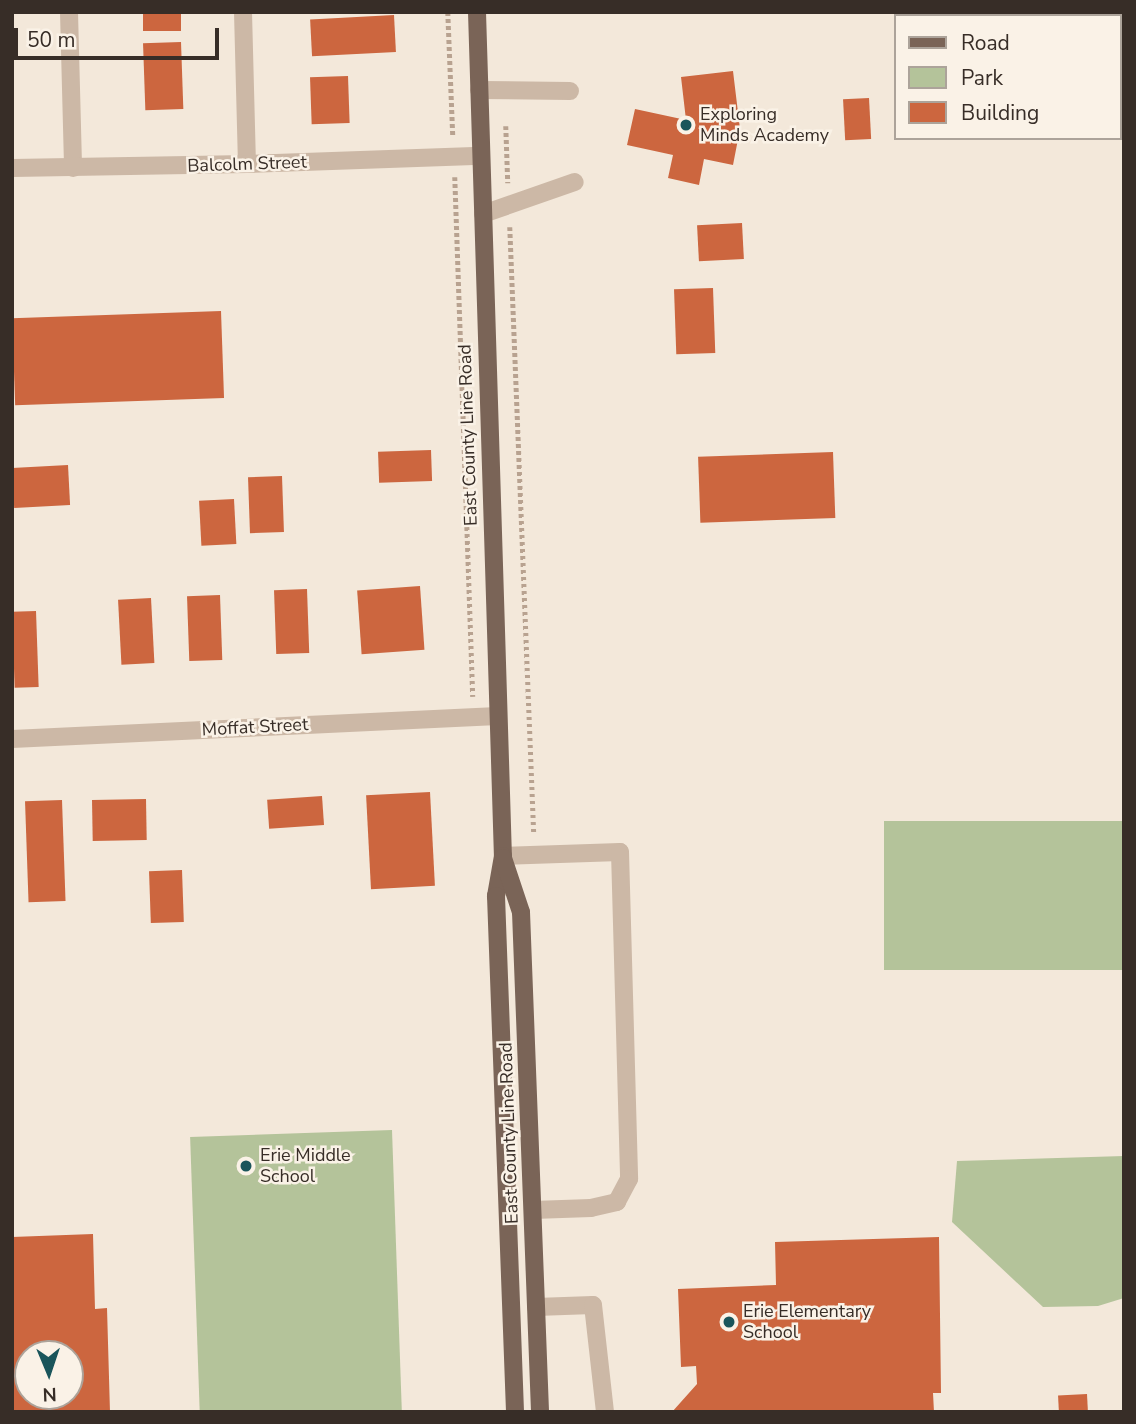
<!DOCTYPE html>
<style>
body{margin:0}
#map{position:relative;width:1136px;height:1424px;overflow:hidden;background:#f3e8da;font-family:"Nunito Sans",sans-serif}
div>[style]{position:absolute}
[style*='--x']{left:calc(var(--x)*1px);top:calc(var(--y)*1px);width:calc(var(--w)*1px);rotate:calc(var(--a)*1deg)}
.green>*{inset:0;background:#b4c39a;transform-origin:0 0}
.building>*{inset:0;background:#cc663f;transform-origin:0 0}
.path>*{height:4.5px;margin-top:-2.25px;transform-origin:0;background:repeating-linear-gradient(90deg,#b8a290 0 3.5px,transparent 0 7px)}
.minor>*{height:18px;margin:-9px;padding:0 9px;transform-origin:9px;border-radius:9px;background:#ccb8a6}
.major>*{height:18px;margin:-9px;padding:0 9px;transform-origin:9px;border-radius:9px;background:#7a6457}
.dots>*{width:19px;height:19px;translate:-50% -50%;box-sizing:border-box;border:4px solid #faf2e7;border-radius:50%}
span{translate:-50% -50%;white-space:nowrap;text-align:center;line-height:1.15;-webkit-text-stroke:5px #faf2e7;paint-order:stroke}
.poi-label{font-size:18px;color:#372d27}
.left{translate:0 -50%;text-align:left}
.street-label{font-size:18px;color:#372d27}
.frame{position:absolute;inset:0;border:14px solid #372d27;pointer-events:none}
.legend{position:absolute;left:894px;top:14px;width:228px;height:126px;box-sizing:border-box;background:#faf2e7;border:2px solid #aca39a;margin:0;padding:9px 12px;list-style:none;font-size:21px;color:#372d27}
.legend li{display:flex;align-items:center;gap:14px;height:35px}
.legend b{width:35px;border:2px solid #aca39a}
.north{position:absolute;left:14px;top:1340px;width:70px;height:70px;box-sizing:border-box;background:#faf2e7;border:2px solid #aca39a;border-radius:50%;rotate:178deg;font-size:19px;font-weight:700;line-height:28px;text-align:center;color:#372d27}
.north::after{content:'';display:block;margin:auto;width:24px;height:32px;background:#1a555b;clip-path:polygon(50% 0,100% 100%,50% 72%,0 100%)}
.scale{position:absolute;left:14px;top:28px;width:205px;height:32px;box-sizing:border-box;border:4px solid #372d27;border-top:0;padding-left:9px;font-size:21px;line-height:24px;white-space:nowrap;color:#372d27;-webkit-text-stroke:5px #faf2e7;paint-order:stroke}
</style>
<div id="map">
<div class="green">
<i style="clip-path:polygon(962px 12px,1124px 12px,1124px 109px,1120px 107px,1120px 16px,968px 16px)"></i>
<i style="left:1124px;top:821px;width:149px;height:240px;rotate:90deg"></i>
<i style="left:392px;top:1130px;width:282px;height:202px;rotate:88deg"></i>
<i style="clip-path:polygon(1124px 1156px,1124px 1298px,1098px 1306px,1043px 1307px,952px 1222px,957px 1161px)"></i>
</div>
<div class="building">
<i style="left:143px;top:12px;width:38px;height:19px"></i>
<i style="left:394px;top:15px;width:37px;height:84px;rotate:87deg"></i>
<i style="left:181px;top:42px;width:67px;height:38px;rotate:88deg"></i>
<i style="clip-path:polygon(733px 71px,740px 129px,733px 165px,704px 159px,699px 185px,668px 178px,673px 155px,627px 145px,635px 109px,686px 120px,681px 77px)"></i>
<i style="left:348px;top:76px;width:47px;height:38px;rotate:88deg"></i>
<i style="left:869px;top:98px;width:41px;height:26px;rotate:87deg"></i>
<i style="left:742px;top:223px;width:36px;height:45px;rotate:87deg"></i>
<i style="left:713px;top:288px;width:65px;height:39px;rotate:88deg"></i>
<i style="left:221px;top:311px;width:87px;height:209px;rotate:88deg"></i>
<i style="left:431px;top:450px;width:31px;height:53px;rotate:88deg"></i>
<i style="left:833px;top:452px;width:66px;height:135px;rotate:88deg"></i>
<i style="left:68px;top:465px;width:40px;height:56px;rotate:87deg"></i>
<i style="left:282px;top:476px;width:56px;height:34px;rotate:88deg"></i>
<i style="left:234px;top:499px;width:45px;height:35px;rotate:87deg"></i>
<i style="left:420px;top:586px;width:64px;height:63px;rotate:86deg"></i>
<i style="left:307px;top:589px;width:64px;height:33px;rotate:88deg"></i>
<i style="left:220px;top:595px;width:65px;height:33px;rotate:88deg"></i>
<i style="left:151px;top:598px;width:65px;height:33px;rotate:87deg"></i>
<i style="left:36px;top:611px;width:76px;height:24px;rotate:88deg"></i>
<i style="left:430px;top:792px;width:94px;height:64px;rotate:87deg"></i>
<i style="left:322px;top:796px;width:29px;height:55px;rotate:86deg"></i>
<i style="left:146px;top:799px;width:41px;height:54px;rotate:89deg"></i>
<i style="left:62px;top:800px;width:101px;height:37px;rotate:88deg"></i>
<i style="left:182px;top:870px;width:52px;height:33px;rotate:88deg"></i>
<i style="clip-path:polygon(evenodd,93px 1234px,95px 1309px,107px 1308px,110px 1412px,12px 1412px,12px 1237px,93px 1234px,28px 1354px,70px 1354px,70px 1396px,28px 1396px,28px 1354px)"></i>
<i style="clip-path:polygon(939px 1237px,941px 1393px,933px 1393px,934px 1412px,672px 1412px,697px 1384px,696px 1366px,681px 1367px,678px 1289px,776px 1285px,775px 1242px)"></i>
<i style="left:1087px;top:1394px;width:18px;height:29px;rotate:87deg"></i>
</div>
<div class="path">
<i style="--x:448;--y:12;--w:125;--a:87.7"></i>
<i style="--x:1082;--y:12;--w:7;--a:34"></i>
<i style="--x:1120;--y:35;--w:5;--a:37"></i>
<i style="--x:506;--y:126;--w:57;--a:88"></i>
<i style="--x:455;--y:177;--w:520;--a:88.02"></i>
<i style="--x:510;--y:227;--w:607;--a:87.74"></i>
</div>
<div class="minor">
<i style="--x:69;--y:12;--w:156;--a:88.5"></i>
<i style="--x:243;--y:12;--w:152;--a:88.5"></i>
<i style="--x:479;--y:90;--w:91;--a:0.6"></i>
<i style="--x:12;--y:168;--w:235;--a:-1"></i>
<i style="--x:247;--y:164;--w:234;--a:-2"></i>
<i style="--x:483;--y:214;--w:97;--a:-19.2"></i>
<i style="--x:12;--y:739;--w:486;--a:-2.7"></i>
<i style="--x:503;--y:856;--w:117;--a:-2"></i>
<i style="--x:620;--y:852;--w:327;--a:88.4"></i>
<i style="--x:629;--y:1179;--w:26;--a:118"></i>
<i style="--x:617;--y:1202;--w:27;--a:167"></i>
<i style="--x:591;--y:1208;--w:58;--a:178"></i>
<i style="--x:536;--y:1307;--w:57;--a:-2"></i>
<i style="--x:593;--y:1305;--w:108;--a:83.6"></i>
</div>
<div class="major">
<i style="--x:477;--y:12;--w:844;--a:88.24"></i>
<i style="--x:503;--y:856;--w:41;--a:99.9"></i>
<i style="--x:496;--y:896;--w:516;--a:87.89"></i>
<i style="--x:503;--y:858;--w:57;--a:71.6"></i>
<i style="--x:521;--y:912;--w:500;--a:87.82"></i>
</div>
<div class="dots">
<i style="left:686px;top:125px;background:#1a555b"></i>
<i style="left:246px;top:1166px;background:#1a555b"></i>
<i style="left:729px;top:1322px;background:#1a555b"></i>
</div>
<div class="poi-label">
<span class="left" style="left:700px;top:125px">Exploring<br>Minds Academy</span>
<span class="left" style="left:260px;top:1166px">Erie Middle<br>School</span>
<span class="left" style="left:743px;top:1322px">Erie Elementary<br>School</span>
</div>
<div class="street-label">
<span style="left:247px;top:164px;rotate:-2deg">Balcolm Street</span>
<span style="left:468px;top:435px;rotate:-92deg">East County Line Road</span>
<span style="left:255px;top:727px;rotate:-3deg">Moffat Street</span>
<span style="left:509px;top:1133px;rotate:-92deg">East County Line Road</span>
</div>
<div class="frame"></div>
<ul class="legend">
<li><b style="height:9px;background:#7a6457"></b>Road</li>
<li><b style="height:19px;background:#b4c39a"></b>Park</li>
<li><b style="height:19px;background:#cc663f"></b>Building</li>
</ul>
<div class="north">N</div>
<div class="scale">50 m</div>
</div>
